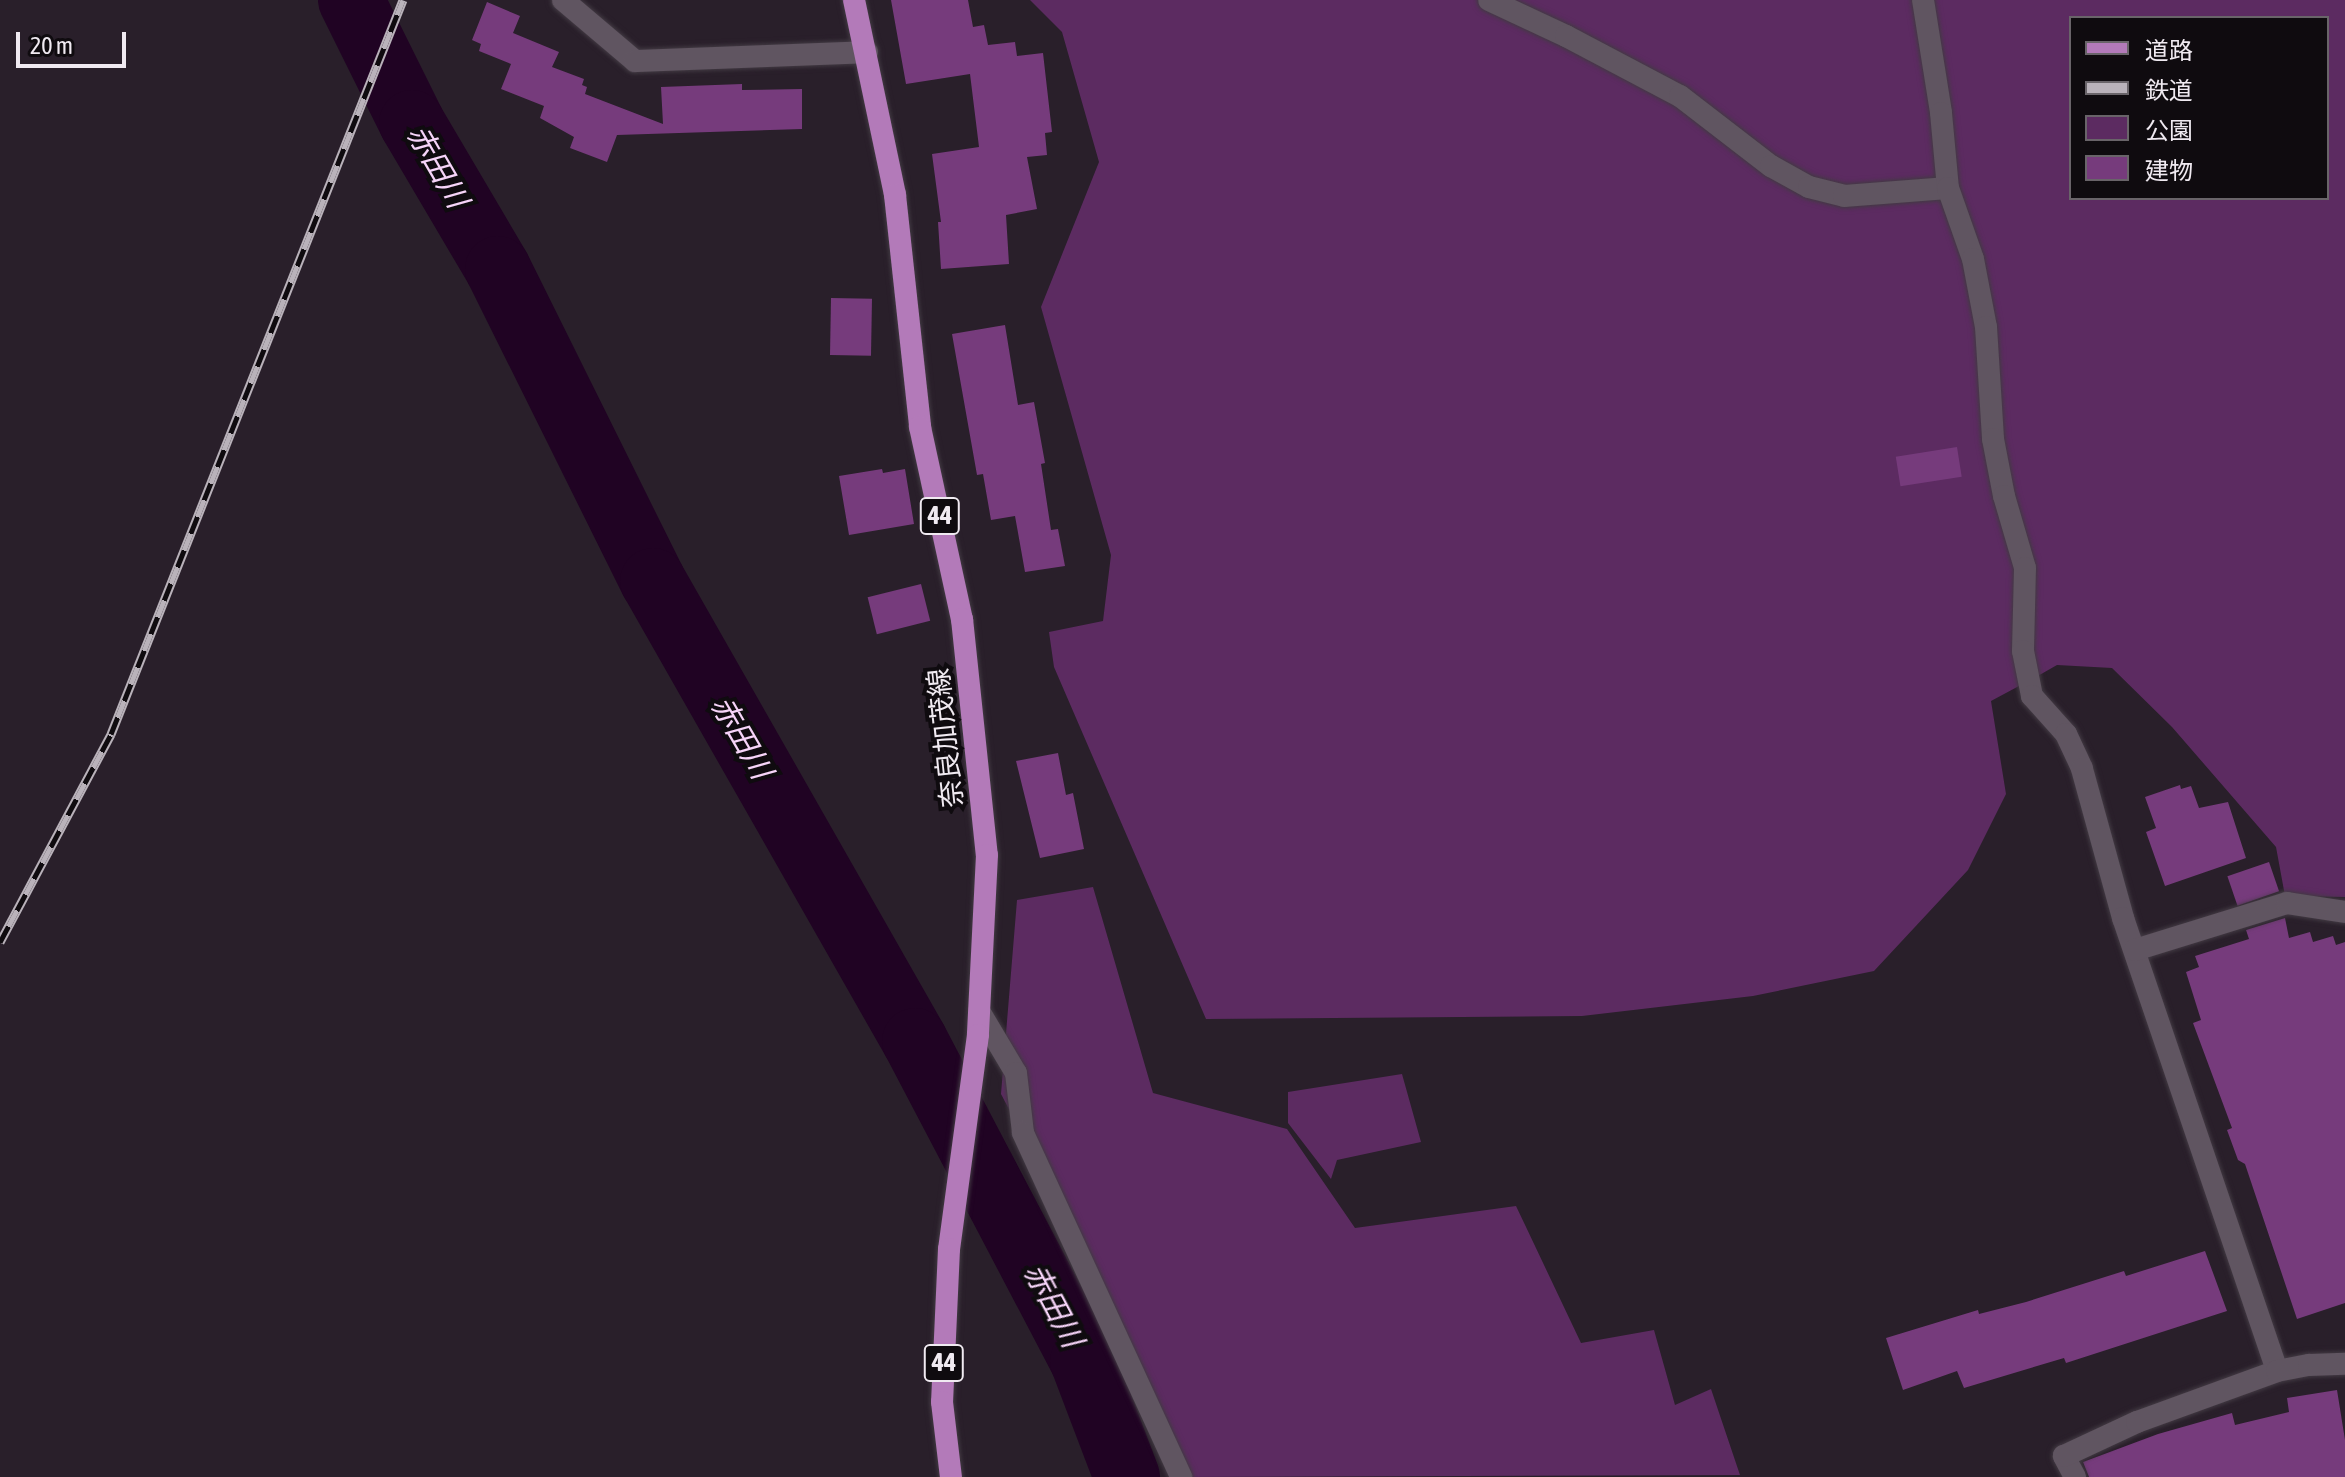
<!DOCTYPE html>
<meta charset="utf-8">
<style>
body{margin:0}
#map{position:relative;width:2345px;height:1477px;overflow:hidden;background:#291f2a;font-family:"Asap Condensed","Noto Sans JP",sans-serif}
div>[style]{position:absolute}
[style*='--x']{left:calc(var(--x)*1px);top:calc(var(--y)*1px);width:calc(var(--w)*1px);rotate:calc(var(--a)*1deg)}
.green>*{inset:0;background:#5c2b61}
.river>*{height:66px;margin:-33px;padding:0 33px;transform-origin:33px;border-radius:33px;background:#200323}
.building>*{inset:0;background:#763b7c;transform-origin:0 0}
.roads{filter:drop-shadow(0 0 2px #423a43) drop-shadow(0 0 2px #423a43)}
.minor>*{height:22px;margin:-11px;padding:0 11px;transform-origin:11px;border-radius:11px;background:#605561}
.primary>*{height:22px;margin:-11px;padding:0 11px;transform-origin:11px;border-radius:11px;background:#b37ab9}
.rail>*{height:9px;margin-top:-4.5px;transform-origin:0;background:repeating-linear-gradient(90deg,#0f0b0f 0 18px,#b9b2ba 0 36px);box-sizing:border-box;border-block:2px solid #b9b2ba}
span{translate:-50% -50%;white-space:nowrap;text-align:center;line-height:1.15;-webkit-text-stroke:8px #0f0b0f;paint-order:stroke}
.shield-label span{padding:2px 6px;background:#0f0b0f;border:2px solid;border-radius:6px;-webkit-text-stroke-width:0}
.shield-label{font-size:26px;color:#f0eaf1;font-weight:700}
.street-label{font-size:28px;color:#f0eaf1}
.water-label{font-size:30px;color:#f6d4f8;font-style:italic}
.legend{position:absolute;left:2069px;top:16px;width:260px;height:184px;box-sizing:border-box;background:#0f0b0f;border:2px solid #696469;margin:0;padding:10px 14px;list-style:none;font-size:24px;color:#f0eaf1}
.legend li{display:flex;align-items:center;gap:16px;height:40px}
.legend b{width:40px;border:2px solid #696469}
.scale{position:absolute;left:16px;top:32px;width:110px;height:36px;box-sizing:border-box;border:4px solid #f0eaf1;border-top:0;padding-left:10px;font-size:24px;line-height:28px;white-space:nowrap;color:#f0eaf1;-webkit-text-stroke:6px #0f0b0f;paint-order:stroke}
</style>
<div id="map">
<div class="green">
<i style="clip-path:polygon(1030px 0,1915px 0,1966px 262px,2018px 569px,2019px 686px,1991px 701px,2006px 794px,1968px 870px,1874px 971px,1753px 996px,1582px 1016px,1206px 1019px,1054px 667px,1049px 632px,1103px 621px,1111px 555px,1041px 307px,1099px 162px,1062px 32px)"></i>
<i style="clip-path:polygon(evenodd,1931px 0,2345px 0,2345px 897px,2285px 896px,2276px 847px,2172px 727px,2112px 668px,2057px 665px,2036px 677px,2012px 494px,1956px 187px,1931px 0,2071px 18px,2327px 18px,2327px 198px,2071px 198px,2071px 18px)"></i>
<i style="clip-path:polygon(1093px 887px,1153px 1093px,1287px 1129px,1355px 1228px,1516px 1206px,1581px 1343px,1654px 1330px,1675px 1405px,1711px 1389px,1740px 1475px,1176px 1477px,1036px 1161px,1001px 1094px,1017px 900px)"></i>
<i style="clip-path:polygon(1402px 1074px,1421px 1142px,1337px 1160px,1331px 1179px,1288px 1123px,1288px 1092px)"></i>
</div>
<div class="river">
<i style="--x:351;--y:0;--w:137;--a:63.6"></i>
<i style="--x:412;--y:123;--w:169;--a:59.5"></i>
<i style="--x:498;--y:269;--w:348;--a:63.6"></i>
<i style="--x:653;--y:581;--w:529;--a:60.34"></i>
<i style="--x:915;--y:1041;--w:361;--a:62.3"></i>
<i style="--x:1083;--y:1361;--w:124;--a:69.2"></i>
</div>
<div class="building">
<i style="clip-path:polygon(891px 0,968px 0,973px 27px,984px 25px,988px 45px,1015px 42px,1017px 56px,1043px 53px,1052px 132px,1045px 133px,1047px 155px,1027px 157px,1037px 209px,1006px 215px,1009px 264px,941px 269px,938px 222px,941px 222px,932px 154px,979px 147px,970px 74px,906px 84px)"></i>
<i style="clip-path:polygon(487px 2px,520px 16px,513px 33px,559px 52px,552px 67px,584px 79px,582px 85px,587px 87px,585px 94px,663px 124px,661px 87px,742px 84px,742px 90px,802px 89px,802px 129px,617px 135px,607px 162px,570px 148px,574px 137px,540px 118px,544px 106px,501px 89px,511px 64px,479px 51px,481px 44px,472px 40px)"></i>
<i style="left:831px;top:298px;width:41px;height:57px;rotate:1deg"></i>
<i style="clip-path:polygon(1005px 325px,1018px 405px,1034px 402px,1045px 463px,1041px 464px,1051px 530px,1058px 529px,1065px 566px,1025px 572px,1015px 516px,991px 520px,983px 474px,977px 475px,952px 334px)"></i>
<i style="left:1957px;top:447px;width:30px;height:62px;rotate:81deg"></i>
<i style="clip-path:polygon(882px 469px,883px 473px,905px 469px,914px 524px,849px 535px,839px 476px)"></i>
<i style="left:921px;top:584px;width:38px;height:55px;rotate:76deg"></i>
<i style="clip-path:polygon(1058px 753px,1066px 795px,1073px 793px,1084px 849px,1040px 858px,1016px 761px)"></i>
<i style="clip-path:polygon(2180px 785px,2181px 789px,2191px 786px,2199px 808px,2228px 802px,2246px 858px,2165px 886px,2146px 832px,2156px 828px,2145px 797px)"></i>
<i style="left:2269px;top:862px;width:31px;height:44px;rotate:71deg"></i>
<i style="clip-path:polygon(2285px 918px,2289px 938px,2310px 932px,2313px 942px,2333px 936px,2336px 945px,2345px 942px,2345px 1303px,2297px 1319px,2245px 1164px,2238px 1160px,2227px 1130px,2232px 1128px,2193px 1023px,2201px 1020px,2186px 972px,2199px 967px,2195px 956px,2249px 939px,2246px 930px)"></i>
<i style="clip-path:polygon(2205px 1251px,2227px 1311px,2066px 1363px,2064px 1358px,1964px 1388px,1957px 1371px,1903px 1390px,1886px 1338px,1978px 1310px,1979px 1314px,2026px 1302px,2124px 1271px,2126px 1276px)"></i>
<i style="clip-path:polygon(2337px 1390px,2345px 1440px,2345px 1477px,2089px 1477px,2083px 1462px,2158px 1434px,2232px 1413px,2235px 1425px,2289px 1412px,2287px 1398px)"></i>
</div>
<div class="roads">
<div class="minor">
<i style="--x:563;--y:0;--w:94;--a:40.3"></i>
<i style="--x:635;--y:61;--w:232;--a:-2.2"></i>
<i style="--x:1489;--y:0;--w:85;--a:25.1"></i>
<i style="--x:1566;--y:36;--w:129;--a:27.8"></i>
<i style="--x:1680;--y:96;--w:115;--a:37.6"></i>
<i style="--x:1771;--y:166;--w:43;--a:28.9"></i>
<i style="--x:1809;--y:187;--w:36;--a:14"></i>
<i style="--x:1844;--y:196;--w:104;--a:-4.4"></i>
<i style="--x:1923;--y:0;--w:114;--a:80.9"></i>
<i style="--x:1941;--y:113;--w:75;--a:84.7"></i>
<i style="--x:1948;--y:188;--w:75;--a:70.6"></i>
<i style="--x:1973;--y:259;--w:69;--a:79.2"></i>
<i style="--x:1986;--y:327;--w:112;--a:86.4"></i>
<i style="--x:1993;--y:439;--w:58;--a:79.1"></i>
<i style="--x:2004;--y:496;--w:75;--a:73.7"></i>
<i style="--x:2025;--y:568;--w:83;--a:91.4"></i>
<i style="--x:2023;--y:651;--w:46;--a:78.7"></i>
<i style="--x:2032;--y:696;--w:51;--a:48.2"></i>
<i style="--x:2066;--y:734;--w:38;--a:65"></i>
<i style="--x:2082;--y:769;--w:155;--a:74.6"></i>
<i style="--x:2123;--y:918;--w:478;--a:71.2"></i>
<i style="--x:2135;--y:950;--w:159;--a:-17.2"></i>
<i style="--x:2287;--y:903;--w:59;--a:8.8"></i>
<i style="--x:979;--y:1011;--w:72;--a:59.2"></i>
<i style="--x:1016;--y:1073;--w:60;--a:83.3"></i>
<i style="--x:1023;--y:1133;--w:379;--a:65.3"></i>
<i style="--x:2075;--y:1477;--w:24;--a:-118"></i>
<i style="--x:2064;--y:1456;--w:81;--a:-25"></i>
<i style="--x:2137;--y:1422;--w:149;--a:-20"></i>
<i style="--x:2277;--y:1371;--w:33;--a:-11"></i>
<i style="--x:2309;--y:1365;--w:36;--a:-2"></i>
</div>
<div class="primary">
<i style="--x:854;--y:0;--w:199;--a:78.1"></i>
<i style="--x:895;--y:195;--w:233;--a:83.8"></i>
<i style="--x:920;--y:427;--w:197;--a:77.7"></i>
<i style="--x:962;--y:619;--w:237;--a:84"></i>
<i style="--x:987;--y:855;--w:180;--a:92.9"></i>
<i style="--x:978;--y:1035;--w:216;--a:97.7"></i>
<i style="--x:949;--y:1249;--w:153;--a:92.6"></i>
<i style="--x:942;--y:1402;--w:76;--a:83.2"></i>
</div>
</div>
<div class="rail">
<i style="--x:0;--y:942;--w:236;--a:-61.9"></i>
<i style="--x:111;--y:734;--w:790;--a:-68.31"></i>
</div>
<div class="shield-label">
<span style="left:940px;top:516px">44</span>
<span style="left:944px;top:1363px">44</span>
</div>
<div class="street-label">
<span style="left:945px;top:738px;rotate:-96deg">奈良加茂線</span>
</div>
<div class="water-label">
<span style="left:438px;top:166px;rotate:60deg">赤田川</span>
<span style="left:742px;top:737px;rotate:60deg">赤田川</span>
<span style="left:1054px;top:1305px;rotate:62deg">赤田川</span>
</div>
<ul class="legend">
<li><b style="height:10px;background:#b37ab9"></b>道路</li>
<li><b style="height:10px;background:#b9b2ba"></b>鉄道</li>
<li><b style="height:22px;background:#5c2b61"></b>公園</li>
<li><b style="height:22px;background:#763b7c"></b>建物</li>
</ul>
<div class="scale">20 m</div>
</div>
